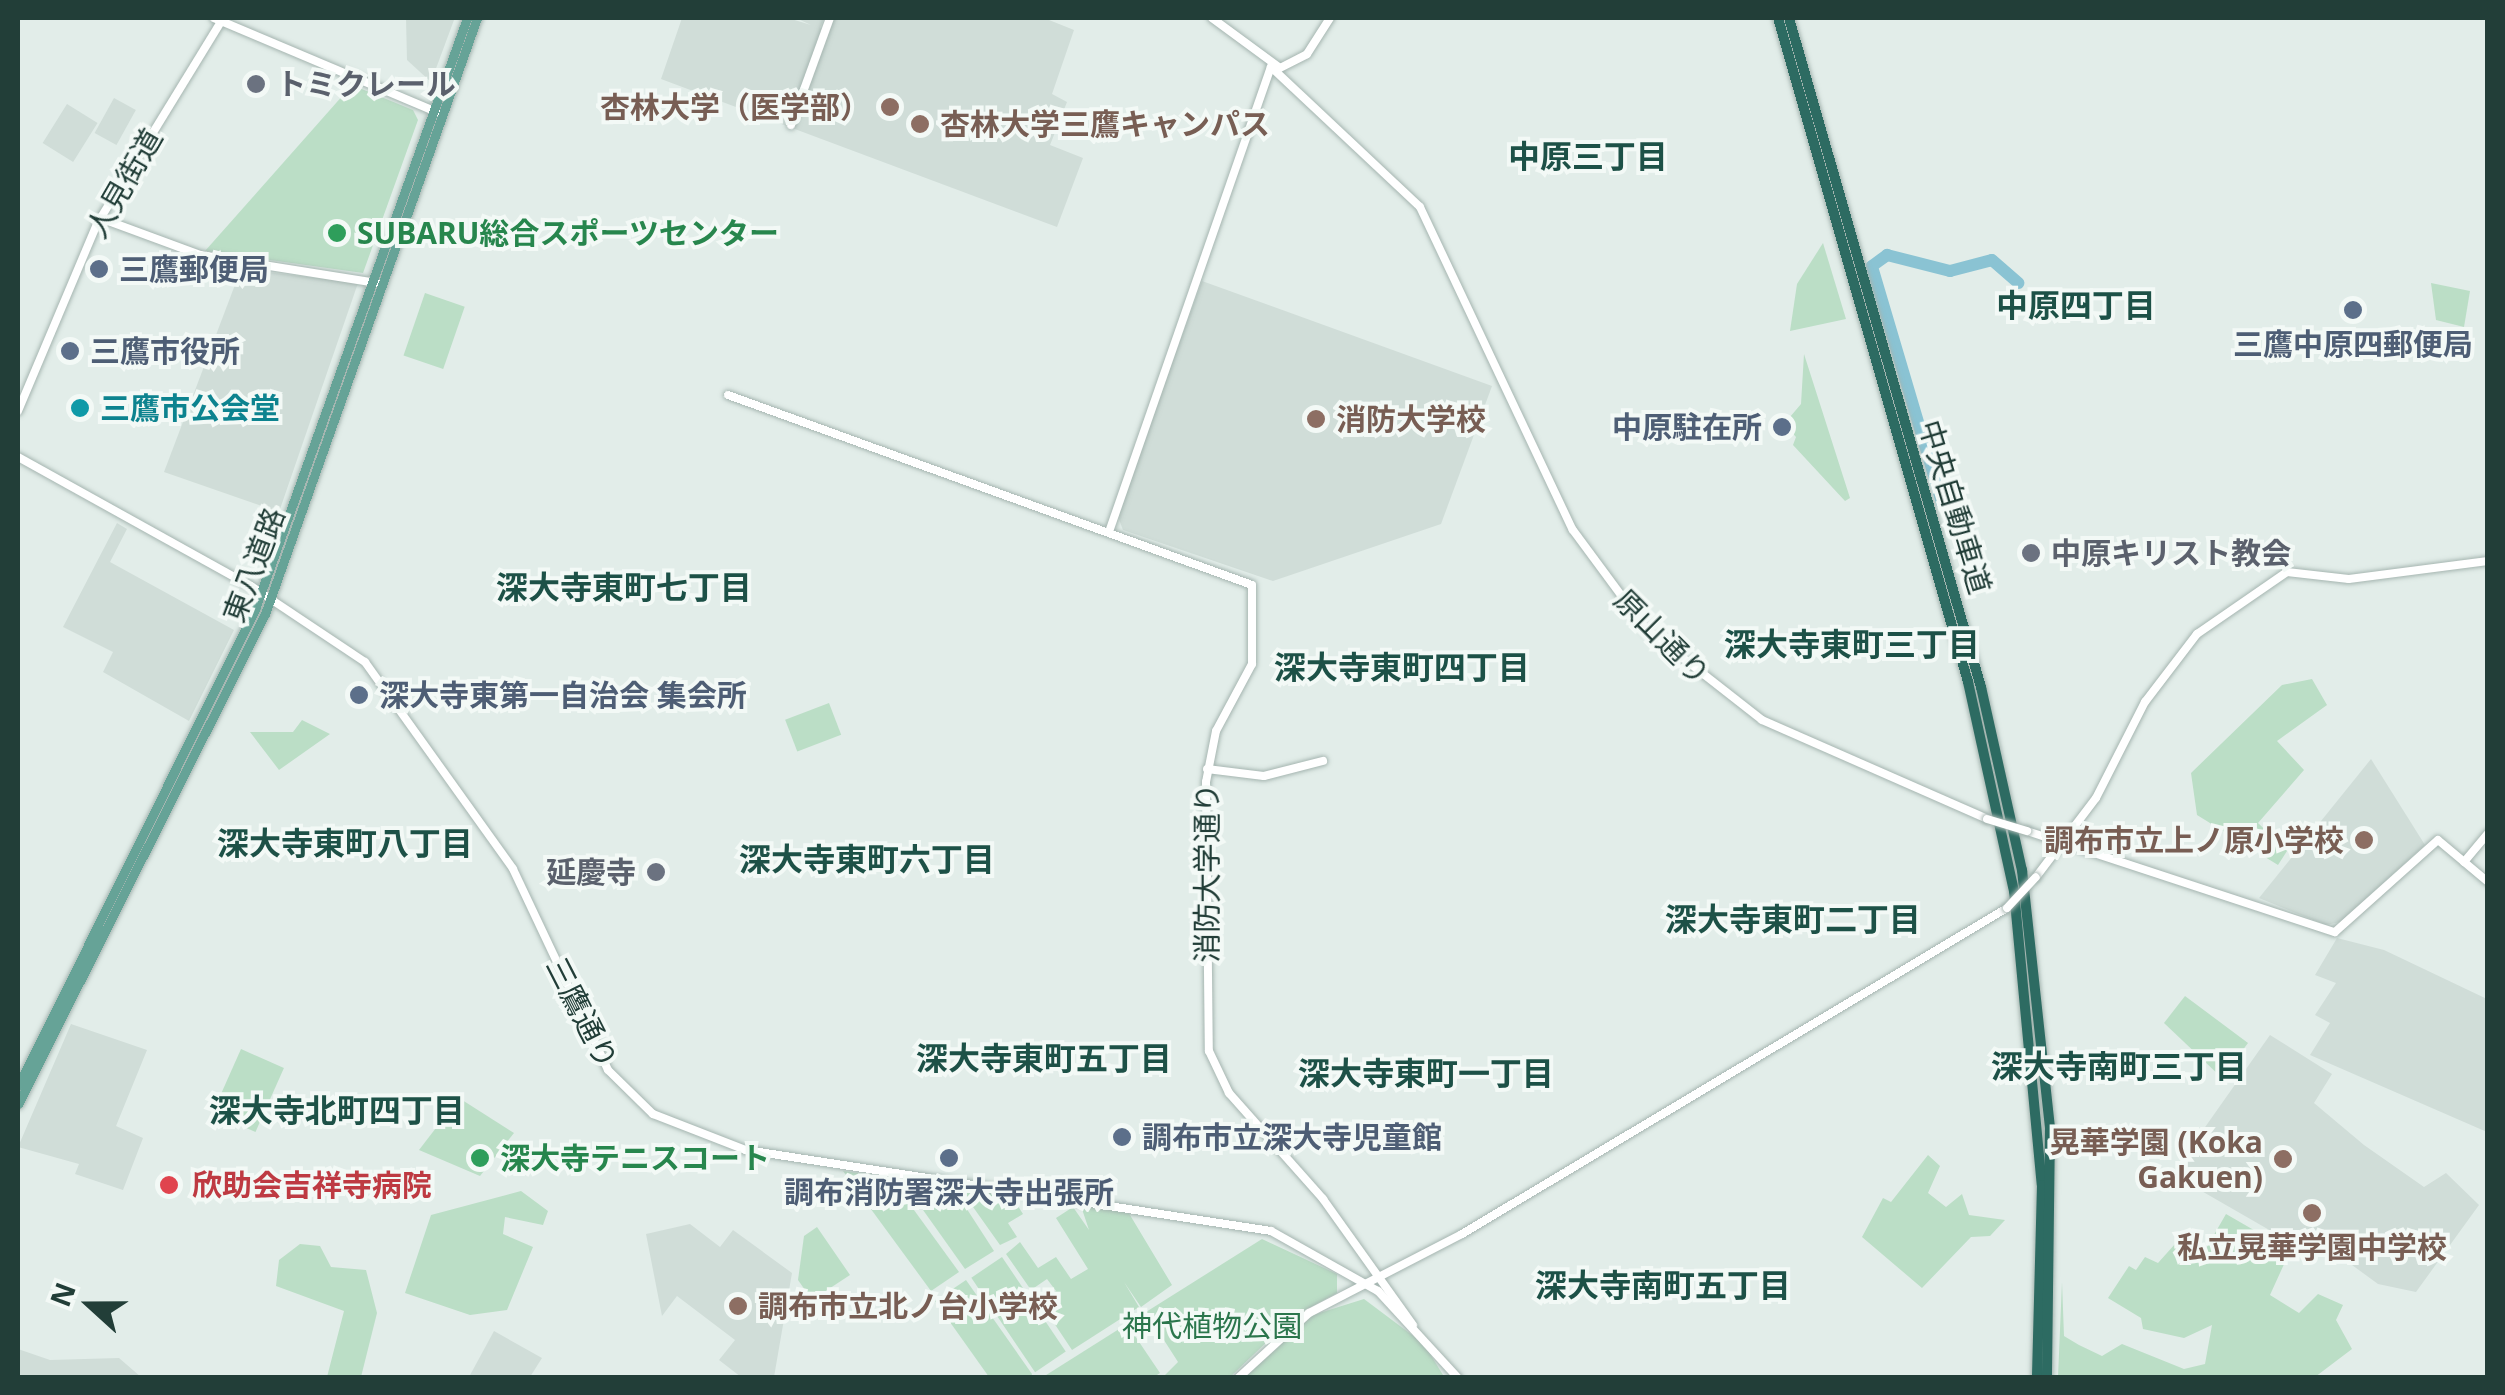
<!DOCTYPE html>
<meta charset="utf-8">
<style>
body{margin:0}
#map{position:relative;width:2505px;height:1395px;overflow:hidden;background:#e2ede9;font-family:"Open Sans","Noto Sans JP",sans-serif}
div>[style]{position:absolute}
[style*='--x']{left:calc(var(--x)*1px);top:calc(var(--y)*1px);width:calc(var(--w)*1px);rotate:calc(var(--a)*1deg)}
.built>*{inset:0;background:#d0ddd8;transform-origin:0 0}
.green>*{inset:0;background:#bbdec6;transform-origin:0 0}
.river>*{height:12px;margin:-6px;padding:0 6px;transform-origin:6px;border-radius:6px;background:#8ac3d3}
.roads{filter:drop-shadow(0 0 2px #a5b5b0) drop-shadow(0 0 2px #a5b5b0)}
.tertiary>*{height:8px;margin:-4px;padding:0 4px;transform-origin:4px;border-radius:4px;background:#fff}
.secondary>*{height:8px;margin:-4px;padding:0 4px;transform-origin:4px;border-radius:4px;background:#fff}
.primary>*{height:9px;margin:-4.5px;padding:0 4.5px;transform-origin:4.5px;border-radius:4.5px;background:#66a397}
.motorway>*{height:10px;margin:-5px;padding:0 5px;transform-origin:5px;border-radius:5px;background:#2d6b62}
.bridges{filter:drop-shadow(0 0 2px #a5b5b0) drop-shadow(0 0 2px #a5b5b0)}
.tertiary-bridge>*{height:8px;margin:-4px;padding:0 4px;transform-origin:4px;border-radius:4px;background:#fff}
.dots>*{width:28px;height:28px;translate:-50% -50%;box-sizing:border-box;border:5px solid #f3f9f6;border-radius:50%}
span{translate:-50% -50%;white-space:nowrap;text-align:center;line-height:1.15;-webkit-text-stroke:8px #f3f9f6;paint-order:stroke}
.worship-label{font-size:30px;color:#5b616d;font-weight:700}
.left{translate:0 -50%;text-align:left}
.right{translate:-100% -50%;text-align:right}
.education-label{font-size:30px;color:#785e54;font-weight:700}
.street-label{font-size:30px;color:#223e38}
.leisure-label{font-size:30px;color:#27864d;font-weight:700}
.service-label{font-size:30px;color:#4e5e75;font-weight:700}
.culture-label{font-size:30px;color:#0d838f;font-weight:700}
.health-label{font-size:30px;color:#be3a42;font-weight:700}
.park-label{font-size:30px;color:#2b764c}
.neighbourhood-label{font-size:32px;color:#1d5147;font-weight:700}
.frame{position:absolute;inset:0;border:20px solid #223e38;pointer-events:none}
.north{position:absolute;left:40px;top:1255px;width:100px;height:100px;-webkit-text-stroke:8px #f3f9f6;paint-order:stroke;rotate:291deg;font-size:28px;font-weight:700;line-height:40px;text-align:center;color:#223e38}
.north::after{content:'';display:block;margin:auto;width:35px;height:45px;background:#223e38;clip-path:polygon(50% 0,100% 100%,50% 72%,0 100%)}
</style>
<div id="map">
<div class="built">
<i style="clip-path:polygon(406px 18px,454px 20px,431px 82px,407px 60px)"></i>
<i style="clip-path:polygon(682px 18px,788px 18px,811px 25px,796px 18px,824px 18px,820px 28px,828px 31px,834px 18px,1044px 18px,1074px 30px,1052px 94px,1067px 102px,1050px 145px,1083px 158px,1057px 227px,661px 79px)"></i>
<i style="left:114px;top:98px;width:25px;height:40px;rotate:29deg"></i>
<i style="left:67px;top:104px;width:36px;height:46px;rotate:32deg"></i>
<i style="clip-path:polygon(241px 269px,358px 283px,279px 512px,164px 472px)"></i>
<i style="clip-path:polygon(1202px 281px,1492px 386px,1441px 524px,1273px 581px,1123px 530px,1117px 514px)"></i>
<i style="clip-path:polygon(117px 523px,127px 529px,110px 562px,234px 630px,189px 721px,103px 672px,113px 652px,63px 627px)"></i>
<i style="clip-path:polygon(2371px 759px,2425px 845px,2340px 922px,2326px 925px,2259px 898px)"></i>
<i style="clip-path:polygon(2337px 938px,2384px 950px,2487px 999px,2487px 1132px,2310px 1055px,2330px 1023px,2315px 1015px,2336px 983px,2315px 975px)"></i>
<i style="clip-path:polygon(71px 1024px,147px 1050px,116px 1126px,143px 1138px,123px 1190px,75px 1174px,79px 1164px,18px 1147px)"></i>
<i style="clip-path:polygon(2270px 1035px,2332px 1074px,2314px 1103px,2364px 1145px,2424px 1187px,2446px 1173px,2479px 1205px,2416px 1292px,2378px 1284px,2337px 1254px,2297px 1246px,2172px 1174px)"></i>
<i style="clip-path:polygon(690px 1224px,720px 1247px,733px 1230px,792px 1273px,774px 1377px,741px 1377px,719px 1360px,735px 1340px,677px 1296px,662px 1316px,646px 1234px)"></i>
<i style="clip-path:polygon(494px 1331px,542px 1358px,530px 1377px,469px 1377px)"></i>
<i style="clip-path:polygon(18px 1349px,50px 1360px,119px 1358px,141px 1377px,18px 1377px)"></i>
</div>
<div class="green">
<i style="clip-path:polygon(352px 85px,413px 110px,418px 120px,363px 273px,205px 251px)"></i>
<i style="clip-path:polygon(1823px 243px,1846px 319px,1790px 331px,1797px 284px)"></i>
<i style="clip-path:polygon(2431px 283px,2470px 291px,2464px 327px,2436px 320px)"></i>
<i style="left:425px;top:293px;width:42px;height:66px;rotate:19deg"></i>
<i style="clip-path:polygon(1804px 354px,1850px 498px,1845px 501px,1793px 445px,1796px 437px,1784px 424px,1801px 404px)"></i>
<i style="clip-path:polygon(2312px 679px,2327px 705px,2277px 741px,2304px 770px,2258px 823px,2287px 851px,2278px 865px,2197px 815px,2191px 773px,2282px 685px)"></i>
<i style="left:829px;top:703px;width:34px;height:47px;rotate:69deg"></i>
<i style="clip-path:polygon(302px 720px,330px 734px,279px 770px,250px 732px,293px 732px)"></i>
<i style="clip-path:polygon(2185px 996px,2248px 1043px,2222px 1078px,2164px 1023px)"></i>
<i style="left:241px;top:1049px;width:47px;height:70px;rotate:24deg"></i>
<i style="clip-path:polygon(459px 1098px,514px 1133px,480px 1176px,419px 1150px)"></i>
<i style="clip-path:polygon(1928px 1155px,1940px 1166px,1928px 1193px,1946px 1207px,1962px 1194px,1969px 1215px,2005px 1220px,1990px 1236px,1971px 1237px,1922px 1288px,1862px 1237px,1883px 1198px,1891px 1202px)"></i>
<i style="clip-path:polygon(843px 1171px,890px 1177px,959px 1272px,931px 1291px)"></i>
<i style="clip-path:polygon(901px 1179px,952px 1186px,994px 1251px,965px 1269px)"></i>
<i style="clip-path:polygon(961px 1190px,1011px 1195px,1023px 1214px,1008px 1223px,1017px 1237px,1000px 1245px)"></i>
<i style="clip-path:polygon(521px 1191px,548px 1211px,543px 1225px,505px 1217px,503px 1234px,533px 1247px,507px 1310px,470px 1315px,405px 1293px,431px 1215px)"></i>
<i style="clip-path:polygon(1080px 1203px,1127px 1210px,1172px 1285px,1141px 1307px,1124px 1282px,1139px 1307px,1072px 1350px,1040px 1302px,1056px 1291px,1047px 1279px,1031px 1290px,1006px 1254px,1020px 1242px,1038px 1268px,1056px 1257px,1071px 1279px,1088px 1269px,1056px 1218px,1073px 1207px,1089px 1230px)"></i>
<i style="clip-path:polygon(2226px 1214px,2290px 1251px,2270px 1295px,2299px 1313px,2318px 1294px,2343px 1305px,2336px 1320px,2352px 1349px,2315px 1377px,2058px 1377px,2062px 1282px,2064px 1336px,2079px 1345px,2102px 1356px,2122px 1344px,2184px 1369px,2205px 1364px,2212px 1325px,2184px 1338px,2143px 1329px,2141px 1318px,2108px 1298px,2129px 1266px,2136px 1270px,2145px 1257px,2158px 1263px,2175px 1244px,2200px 1259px)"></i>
<i style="clip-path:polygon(817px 1227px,850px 1275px,812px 1300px,798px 1280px,804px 1236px)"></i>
<i style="clip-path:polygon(1262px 1239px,1337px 1274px,1337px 1293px,1294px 1316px,1230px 1377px,1163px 1377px,1178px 1362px,1146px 1312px)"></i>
<i style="clip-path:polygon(300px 1244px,320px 1246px,331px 1267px,366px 1270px,377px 1313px,361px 1377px,327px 1377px,344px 1311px,276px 1286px,279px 1260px)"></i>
<i style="left:1002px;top:1257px;width:114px;height:37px;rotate:56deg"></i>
<i style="clip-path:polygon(966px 1280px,1032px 1374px,1031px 1377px,989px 1377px,935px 1301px)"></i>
<i style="clip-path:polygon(1364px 1299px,1424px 1344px,1443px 1375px,1244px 1378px,1313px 1315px)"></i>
<i style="clip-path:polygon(1127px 1324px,1160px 1373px,1154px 1377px,1043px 1377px)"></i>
</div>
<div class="river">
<i style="--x:1942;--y:503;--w:247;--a:-106.5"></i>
<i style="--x:1872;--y:266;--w:19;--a:-36"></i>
<i style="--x:1887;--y:255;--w:65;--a:14.3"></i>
<i style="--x:1950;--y:271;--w:43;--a:-14.7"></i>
<i style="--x:1992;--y:260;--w:35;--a:41"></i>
</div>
<div class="roads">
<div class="tertiary">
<i style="--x:214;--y:18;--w:242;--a:22.9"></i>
<i style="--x:791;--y:125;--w:114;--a:-70"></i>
<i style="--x:100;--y:218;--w:107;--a:20.3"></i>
<i style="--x:200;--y:255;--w:179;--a:9"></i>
<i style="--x:728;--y:395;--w:557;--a:19.93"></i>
<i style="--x:1252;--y:585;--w:79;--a:90"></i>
<i style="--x:1252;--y:664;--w:76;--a:118.2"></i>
<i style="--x:1216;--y:731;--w:52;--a:101.1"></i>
<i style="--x:1206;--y:782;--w:269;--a:89.4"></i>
<i style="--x:1209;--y:1051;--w:47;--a:64.5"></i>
<i style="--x:1229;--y:1093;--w:142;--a:48.4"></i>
<i style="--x:1323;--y:1199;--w:155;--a:54.5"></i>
<i style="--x:1110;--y:529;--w:489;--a:-70.8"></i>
<i style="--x:1271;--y:67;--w:204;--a:43.2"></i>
<i style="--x:1420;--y:207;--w:357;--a:64.7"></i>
<i style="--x:1573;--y:530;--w:123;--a:53.6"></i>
<i style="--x:1646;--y:629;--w:147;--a:38.1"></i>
<i style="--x:1762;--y:720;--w:246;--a:23.7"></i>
<i style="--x:1207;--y:769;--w:57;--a:7"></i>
<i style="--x:1264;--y:776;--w:61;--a:-14.3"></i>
<i style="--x:2027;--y:831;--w:324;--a:18.2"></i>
<i style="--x:2335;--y:932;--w:138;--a:-41.8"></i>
<i style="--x:2438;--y:840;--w:65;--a:40"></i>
<i style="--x:2464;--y:862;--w:38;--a:-50"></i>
<i style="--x:2036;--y:877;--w:99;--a:-52.8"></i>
<i style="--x:2096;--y:798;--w:108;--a:-63"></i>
<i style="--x:2145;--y:702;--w:86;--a:-52.6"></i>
<i style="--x:2197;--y:634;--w:109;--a:-34.6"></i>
<i style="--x:2287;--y:572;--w:62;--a:6.4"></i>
<i style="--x:2349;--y:579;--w:140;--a:-7.4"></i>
<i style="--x:1238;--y:1378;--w:96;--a:-42.5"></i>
<i style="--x:1309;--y:1313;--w:172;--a:-27.3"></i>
<i style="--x:1462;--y:1234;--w:635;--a:-30.89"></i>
</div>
<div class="secondary">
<i style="--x:1212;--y:18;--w:84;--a:36.3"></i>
<i style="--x:1280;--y:68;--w:30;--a:-27"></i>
<i style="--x:1307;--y:54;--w:43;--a:-57.4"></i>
<i style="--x:18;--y:411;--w:203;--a:-67.1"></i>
<i style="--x:97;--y:224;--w:241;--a:-58.5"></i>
<i style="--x:18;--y:457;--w:266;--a:29"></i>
<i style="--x:251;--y:586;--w:137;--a:33.7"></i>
<i style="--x:365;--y:662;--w:254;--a:54.4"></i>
<i style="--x:513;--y:869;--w:222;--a:64.7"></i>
<i style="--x:608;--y:1070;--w:63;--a:44.4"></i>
<i style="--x:653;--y:1114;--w:100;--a:21.2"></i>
<i style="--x:746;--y:1150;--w:531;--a:8.77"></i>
<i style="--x:1271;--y:1231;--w:123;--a:29.3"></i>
<i style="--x:1378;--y:1291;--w:118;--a:47.4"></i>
</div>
<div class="primary">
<i style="--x:18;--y:1086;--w:533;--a:-63.58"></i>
<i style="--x:255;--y:609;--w:628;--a:-70.27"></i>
<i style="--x:18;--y:1104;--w:549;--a:-63.25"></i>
<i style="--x:265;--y:614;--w:633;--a:-70.42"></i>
</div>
<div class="motorway">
<i style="--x:1778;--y:18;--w:691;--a:74.03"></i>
<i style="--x:1968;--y:682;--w:214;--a:77.6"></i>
<i style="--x:2014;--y:891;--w:295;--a:84.6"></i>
<i style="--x:2042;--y:1185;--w:193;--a:91.5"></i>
<i style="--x:1789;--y:18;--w:696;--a:73.99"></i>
<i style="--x:1981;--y:687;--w:188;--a:77.4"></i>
<i style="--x:2022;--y:870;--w:259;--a:83.8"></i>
<i style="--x:2050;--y:1127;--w:251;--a:90.7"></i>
</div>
</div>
<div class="bridges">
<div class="tertiary-bridge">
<i style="--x:1987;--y:819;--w:42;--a:16.7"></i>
<i style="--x:2007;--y:908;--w:42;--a:-46.9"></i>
</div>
</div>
<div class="dots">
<i style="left:256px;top:84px;background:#6b7280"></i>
<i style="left:890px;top:107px;background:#8d6e63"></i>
<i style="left:920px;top:124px;background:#8d6e63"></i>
<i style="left:337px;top:233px;background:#2e9e5b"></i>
<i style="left:99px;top:269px;background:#5c6f8a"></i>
<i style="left:2353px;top:310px;background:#5c6f8a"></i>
<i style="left:70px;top:351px;background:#5c6f8a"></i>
<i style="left:80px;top:408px;background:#0f9aa8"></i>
<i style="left:1316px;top:419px;background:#8d6e63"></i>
<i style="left:1782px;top:427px;background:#5c6f8a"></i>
<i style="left:2031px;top:553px;background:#6b7280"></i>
<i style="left:359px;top:695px;background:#5c6f8a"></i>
<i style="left:2364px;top:840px;background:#8d6e63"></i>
<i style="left:656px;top:872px;background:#6b7280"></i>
<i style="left:1122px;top:1137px;background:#5c6f8a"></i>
<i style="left:480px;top:1158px;background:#2e9e5b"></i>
<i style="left:949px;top:1158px;background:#5c6f8a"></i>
<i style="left:2283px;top:1159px;background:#8d6e63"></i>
<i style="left:169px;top:1185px;background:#e0444e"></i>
<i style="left:2312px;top:1213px;background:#8d6e63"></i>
<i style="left:738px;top:1306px;background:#8d6e63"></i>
</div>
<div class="worship-label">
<span class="left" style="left:276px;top:84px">トミクレール</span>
<span class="left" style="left:2051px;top:553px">中原キリスト教会</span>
<span class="right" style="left:636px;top:872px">延慶寺</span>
</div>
<div class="education-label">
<span class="right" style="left:870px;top:107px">杏林大学（医学部）</span>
<span class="left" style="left:940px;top:124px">杏林大学三鷹キャンパス</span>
<span class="left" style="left:1336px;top:419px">消防大学校</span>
<span class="right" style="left:2344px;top:840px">調布市立上ノ原小学校</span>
<span class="right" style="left:2263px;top:1159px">晃華学園 (Koka<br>Gakuen)</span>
<span style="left:2312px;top:1247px">私立晃華学園中学校</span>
<span class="left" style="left:758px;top:1306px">調布市立北ノ台小学校</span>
</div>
<div class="street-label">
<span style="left:124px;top:183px;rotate:-60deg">人見街道</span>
<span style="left:1955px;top:507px;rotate:73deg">中央自動車道</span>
<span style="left:254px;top:565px;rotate:-69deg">東八道路</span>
<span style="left:1662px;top:637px;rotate:45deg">原山通り</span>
<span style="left:1207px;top:873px;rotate:-90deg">消防大学通り</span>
<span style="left:582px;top:1013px;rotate:63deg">三鷹通り</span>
</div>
<div class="leisure-label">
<span class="left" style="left:357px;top:233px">SUBARU総合スポーツセンター</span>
<span class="left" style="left:500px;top:1158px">深大寺テニスコート</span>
</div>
<div class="service-label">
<span class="left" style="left:119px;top:269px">三鷹郵便局</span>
<span style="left:2353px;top:344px">三鷹中原四郵便局</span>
<span class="left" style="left:90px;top:351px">三鷹市役所</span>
<span class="right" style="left:1762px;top:427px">中原駐在所</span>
<span class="left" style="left:379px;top:695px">深大寺東第一自治会 集会所</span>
<span class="left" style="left:1142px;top:1137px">調布市立深大寺児童館</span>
<span style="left:949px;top:1192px">調布消防署深大寺出張所</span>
</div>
<div class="culture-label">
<span class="left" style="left:100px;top:408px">三鷹市公会堂</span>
</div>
<div class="health-label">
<span class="left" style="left:192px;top:1185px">欣助会吉祥寺病院</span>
</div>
<div class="park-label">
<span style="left:1212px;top:1326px">神代植物公園</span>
</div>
<div class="neighbourhood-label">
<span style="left:1588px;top:156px">中原三丁目</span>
<span style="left:2076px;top:305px">中原四丁目</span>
<span style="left:624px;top:587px">深大寺東町七丁目</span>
<span style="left:1852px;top:644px">深大寺東町三丁目</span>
<span style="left:1402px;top:667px">深大寺東町四丁目</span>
<span style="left:345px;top:843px">深大寺東町八丁目</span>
<span style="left:867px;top:859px">深大寺東町六丁目</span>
<span style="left:1793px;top:919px">深大寺東町二丁目</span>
<span style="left:1044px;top:1058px">深大寺東町五丁目</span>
<span style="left:2119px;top:1066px">深大寺南町三丁目</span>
<span style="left:1426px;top:1073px">深大寺東町一丁目</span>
<span style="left:337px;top:1110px">深大寺北町四丁目</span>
<span style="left:1663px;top:1285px">深大寺南町五丁目</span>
</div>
<div class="frame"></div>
<div class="north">N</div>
</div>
